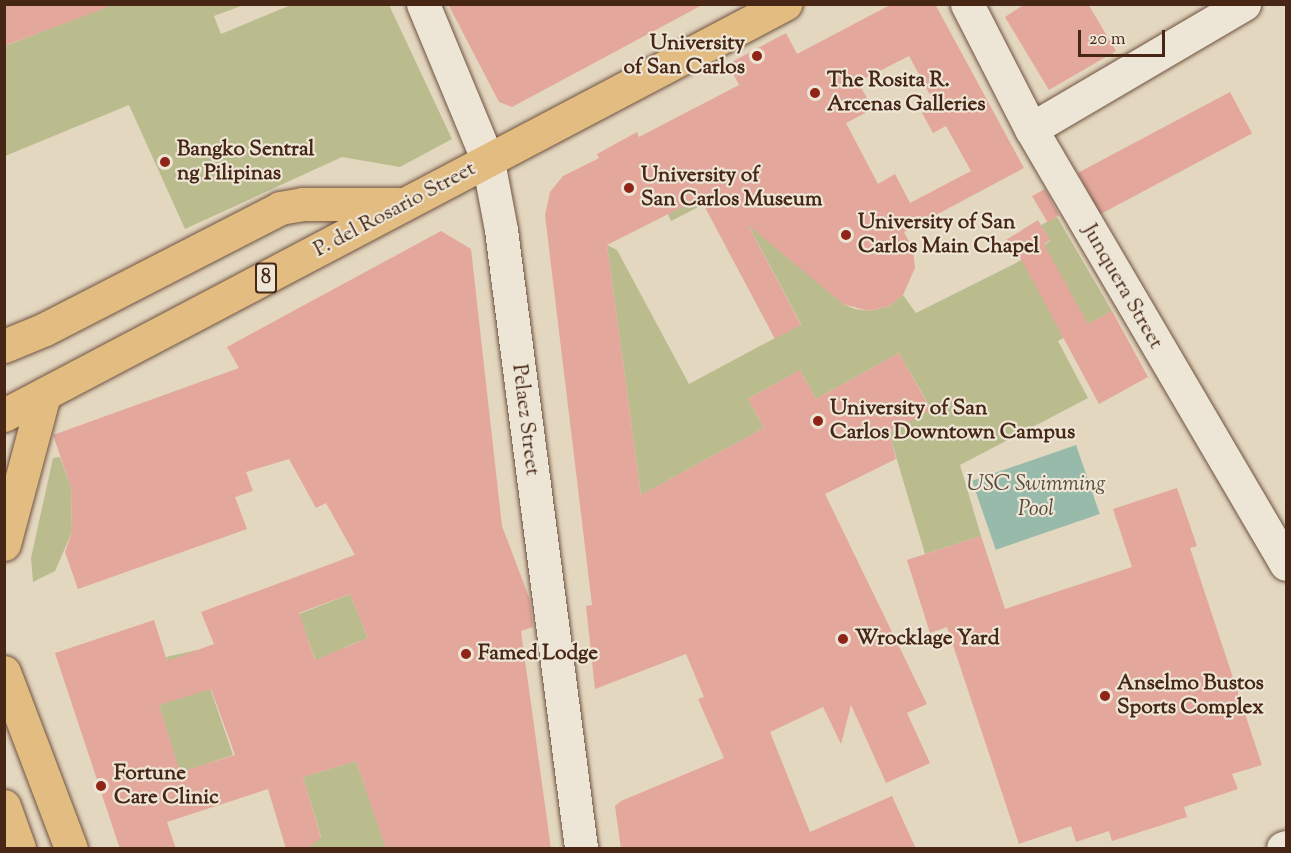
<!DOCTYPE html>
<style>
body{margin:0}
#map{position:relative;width:1291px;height:853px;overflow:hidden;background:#e4d7bf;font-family:"Sorts Mill Goudy",serif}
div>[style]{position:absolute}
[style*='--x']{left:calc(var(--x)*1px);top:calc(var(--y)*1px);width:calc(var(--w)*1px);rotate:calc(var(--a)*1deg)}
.green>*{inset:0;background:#bbbc8e}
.water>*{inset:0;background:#97baab;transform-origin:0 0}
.building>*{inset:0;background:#e3a79c;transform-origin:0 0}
.roads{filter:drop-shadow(0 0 2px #6e5240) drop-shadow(0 0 2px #6e5240)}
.minor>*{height:33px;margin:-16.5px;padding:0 16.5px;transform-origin:16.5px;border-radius:16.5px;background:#ede5d5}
.major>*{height:33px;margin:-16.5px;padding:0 16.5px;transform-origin:16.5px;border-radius:16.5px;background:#e2bc80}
.dots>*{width:16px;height:16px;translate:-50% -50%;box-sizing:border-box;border:3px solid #ede5d5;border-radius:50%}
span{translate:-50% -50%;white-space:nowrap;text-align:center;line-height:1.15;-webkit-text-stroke:4.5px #ede5d5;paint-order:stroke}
.shield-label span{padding:2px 4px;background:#ede5d5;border:2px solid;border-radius:4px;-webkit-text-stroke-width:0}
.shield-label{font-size:20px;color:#472615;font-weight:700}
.poi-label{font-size:21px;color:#472615;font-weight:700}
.right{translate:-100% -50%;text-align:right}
.left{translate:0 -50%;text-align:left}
.street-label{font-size:21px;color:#472615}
.water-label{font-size:22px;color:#5b4b3a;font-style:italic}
.frame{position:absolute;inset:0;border:6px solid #472615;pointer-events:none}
.scale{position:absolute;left:1078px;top:30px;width:87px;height:27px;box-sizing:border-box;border:3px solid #472615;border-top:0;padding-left:8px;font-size:18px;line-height:21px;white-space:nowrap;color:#472615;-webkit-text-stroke:4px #ede5d5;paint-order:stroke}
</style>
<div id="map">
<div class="green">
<i style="clip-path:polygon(114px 4px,244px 5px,214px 16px,221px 34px,291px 5px,389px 5px,452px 139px,400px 167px,342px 157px,185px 229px,129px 105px,5px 156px,5px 46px)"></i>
<i style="clip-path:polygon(727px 158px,843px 304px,855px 309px,870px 311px,889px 306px,903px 295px,916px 313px,1016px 263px,1050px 241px,1041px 225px,1057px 217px,1112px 311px,1058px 341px,1088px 398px,960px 465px,981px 536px,925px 554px,889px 433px,931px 409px,899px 353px,816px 399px,800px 370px,748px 399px,764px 428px,641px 495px,607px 245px,617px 250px,689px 384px,801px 324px,730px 191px,671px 221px,658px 193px)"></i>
<i style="clip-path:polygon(60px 457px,71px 487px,72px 532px,55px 571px,33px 582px,31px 558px,53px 458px)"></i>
<i style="clip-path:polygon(355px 555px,398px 580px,352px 599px,368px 638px,343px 648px,329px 698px,299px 614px,353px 593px,341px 560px)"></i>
<i style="clip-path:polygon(197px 650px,233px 755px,173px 775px,174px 754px,159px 705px,180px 698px,166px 657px)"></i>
<i style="clip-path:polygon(356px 761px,386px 848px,306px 848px,321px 837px,303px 777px)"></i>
</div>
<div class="water">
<i style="left:1076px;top:445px;width:73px;height:110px;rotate:71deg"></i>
</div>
<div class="building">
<i style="clip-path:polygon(4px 4px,108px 4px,108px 7px,4px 46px)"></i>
<i style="clip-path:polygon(448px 4px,704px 4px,512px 107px,499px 102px)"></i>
<i style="clip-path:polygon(evenodd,892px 4px,935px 4px,1024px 168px,904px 232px,913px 249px,915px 268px,903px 295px,889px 306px,869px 311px,843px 304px,748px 225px,801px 325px,775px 339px,700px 198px,607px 245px,641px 495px,764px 428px,748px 399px,800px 370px,816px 399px,899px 353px,931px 410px,889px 433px,896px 459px,825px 494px,927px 704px,907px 713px,930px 763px,886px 783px,851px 705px,841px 744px,823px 707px,770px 732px,810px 832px,892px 796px,916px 849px,621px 849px,615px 806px,621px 801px,724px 758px,698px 699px,704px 697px,686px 654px,595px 689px,586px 606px,592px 605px,545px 215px,550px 192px,563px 176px,599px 158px,597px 154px,637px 132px,639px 137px,739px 85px,728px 64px,786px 33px,797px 54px,892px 4px,909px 56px,936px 106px,922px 113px,933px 133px,946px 126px,971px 171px,910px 203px,895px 174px,878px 184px,846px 123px,873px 109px,858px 82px,909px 56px)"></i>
<i style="clip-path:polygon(1025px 4px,1088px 4px,1116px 51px,1049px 90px,1005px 17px)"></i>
<i style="left:1230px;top:92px;width:47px;height:172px;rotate:62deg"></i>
<i style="clip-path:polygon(1045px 189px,1059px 215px,1048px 223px,1032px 196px)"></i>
<i style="clip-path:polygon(1038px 220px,1050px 240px,1044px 244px,1088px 324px,1112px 311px,1148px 377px,1099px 404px,1021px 259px,1006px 240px)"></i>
<i style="clip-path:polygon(evenodd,441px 231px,471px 249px,502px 526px,530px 600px,533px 627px,521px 631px,551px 849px,386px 849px,356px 761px,303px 777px,321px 838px,306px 849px,286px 849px,268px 789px,167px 822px,176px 849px,120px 849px,55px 653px,154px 620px,167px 661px,214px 644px,201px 612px,355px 555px,326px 503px,316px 508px,289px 459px,246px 472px,253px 491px,235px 497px,247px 529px,78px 589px,65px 552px,72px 532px,71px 487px,53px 435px,239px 368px,227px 347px,441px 231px,350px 594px,368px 638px,315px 660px,299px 613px,350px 594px,441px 231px,211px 689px,235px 755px,180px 772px,159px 705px,211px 689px)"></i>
<i style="clip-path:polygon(1177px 488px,1197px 546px,1190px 548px,1262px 765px,1232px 774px,1238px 789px,1184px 807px,1187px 817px,1112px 841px,1109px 831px,1076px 842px,1071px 826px,1019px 844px,947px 627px,930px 633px,907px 560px,981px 536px,1005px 609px,1132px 567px,1113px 509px)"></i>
</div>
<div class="roads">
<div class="minor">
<i style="--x:423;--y:4;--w:170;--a:67.5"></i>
<i style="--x:488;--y:161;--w:70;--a:79.3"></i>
<i style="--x:501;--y:230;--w:623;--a:82.62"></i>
<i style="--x:967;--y:4;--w:140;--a:62.9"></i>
<i style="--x:1031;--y:129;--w:504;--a:59.62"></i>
<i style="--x:1031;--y:129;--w:247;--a:-30.4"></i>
<i style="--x:1283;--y:848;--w:3;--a:-18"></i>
</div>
<div class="major">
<i style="--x:4;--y:346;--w:44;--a:-22.5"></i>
<i style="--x:45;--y:329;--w:264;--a:-27.2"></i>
<i style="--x:280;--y:208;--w:22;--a:-10"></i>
<i style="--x:302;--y:204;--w:101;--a:0"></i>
<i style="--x:4;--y:415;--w:883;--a:-27.76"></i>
<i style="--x:4;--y:544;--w:154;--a:-75"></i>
<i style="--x:4;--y:672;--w:188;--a:69.2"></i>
<i style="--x:4;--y:806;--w:45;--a:70.3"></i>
</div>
</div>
<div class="dots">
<i style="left:757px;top:56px;background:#8f2418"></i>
<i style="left:815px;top:93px;background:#8f2418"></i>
<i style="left:165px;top:162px;background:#8f2418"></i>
<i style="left:629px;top:188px;background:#8f2418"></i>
<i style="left:846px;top:235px;background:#8f2418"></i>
<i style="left:818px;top:421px;background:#8f2418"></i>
<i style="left:843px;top:639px;background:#8f2418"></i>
<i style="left:466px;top:654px;background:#8f2418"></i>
<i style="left:1105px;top:696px;background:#8f2418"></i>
<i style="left:101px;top:786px;background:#8f2418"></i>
</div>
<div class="shield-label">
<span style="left:266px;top:278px">8</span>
</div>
<div class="poi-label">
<span class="right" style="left:745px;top:56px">University<br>of San Carlos</span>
<span class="left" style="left:827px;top:93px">The Rosita R.<br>Arcenas Galleries</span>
<span class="left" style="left:177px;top:162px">Bangko Sentral<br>ng Pilipinas</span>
<span class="left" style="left:641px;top:188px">University of<br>San Carlos Museum</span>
<span class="left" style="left:858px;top:235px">University of San<br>Carlos Main Chapel</span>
<span class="left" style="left:830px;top:421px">University of San<br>Carlos Downtown Campus</span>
<span class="left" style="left:855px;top:639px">Wrocklage Yard</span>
<span class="left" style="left:478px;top:654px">Famed Lodge</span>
<span class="left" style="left:1117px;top:696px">Anselmo Bustos<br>Sports Complex</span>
<span class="left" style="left:114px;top:786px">Fortune<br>Care Clinic</span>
</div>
<div class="street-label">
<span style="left:395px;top:210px;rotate:-28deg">P. del Rosario Street</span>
<span style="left:1122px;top:287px;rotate:60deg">Junquera Street</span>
<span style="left:525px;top:420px;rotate:83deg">Pelaez Street</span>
</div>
<div class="water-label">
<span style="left:1036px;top:498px">USC Swimming<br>Pool</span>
</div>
<div class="frame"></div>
<div class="scale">20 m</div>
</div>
